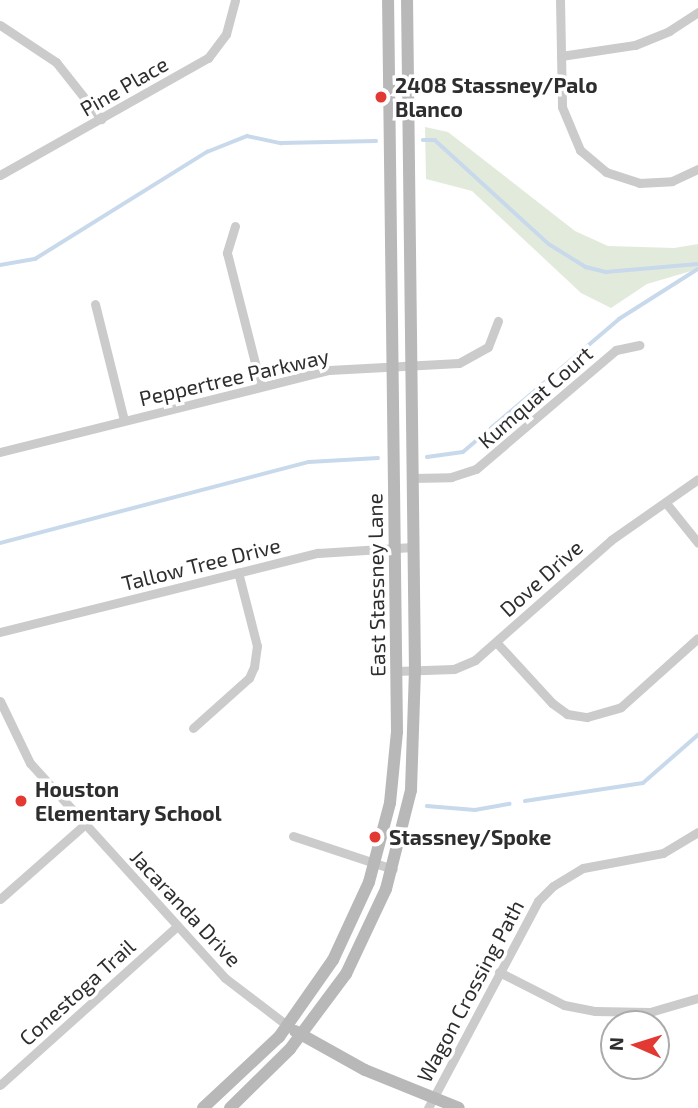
<!DOCTYPE html>
<style>
body{margin:0}
#map{position:relative;width:698px;height:1108px;overflow:hidden;background:#fff;font-family:"Exo 2",sans-serif}
div>[style]{position:absolute}
[style*='--x']{left:calc(var(--x)*1px);top:calc(var(--y)*1px);width:calc(var(--w)*1px);rotate:calc(var(--a)*1deg)}
.green>*{inset:0;background:#e2ebdb}
.stream>*{height:3.5px;margin:-1.75px;padding:0 1.75px;transform-origin:1.75px;border-radius:1.75px;background:#c8d9eb}
.street>*{height:9px;margin:-4.5px;padding:0 4.5px;transform-origin:4.5px;border-radius:4.5px;background:#cbcbcb}
.secondary>*{height:12px;margin:-6px;padding:0 6px;transform-origin:6px;border-radius:6px;background:#b8b8b8}
.dots>*{width:19px;height:19px;translate:-50% -50%;box-sizing:border-box;border:4px solid #fff;border-radius:50%}
span{translate:-50% -50%;white-space:nowrap;text-align:center;line-height:1.15;-webkit-text-stroke:7px #fff;paint-order:stroke}
.poi-label{font-size:21px;color:#2e2e2e;font-weight:700}
.left{translate:0 -50%;text-align:left}
.street-label{font-size:21px;color:#2e2e2e}
.north{position:absolute;left:600px;top:1010px;width:70px;height:70px;box-sizing:border-box;background:#fff;border:2px solid #ababab;border-radius:50%;rotate:273deg;font-size:19px;font-weight:700;line-height:28px;text-align:center;color:#2e2e2e}
.north::after{content:'';display:block;margin:auto;width:24px;height:32px;background:#e23933;clip-path:polygon(50% 0,100% 100%,50% 72%,0 100%)}
</style>
<div id="map">
<div class="green">
<i style="clip-path:polygon(425px 127px,448px 132px,575px 231px,608px 246px,674px 248px,698px 244px,698px 269px,647px 284px,611px 308px,581px 293px,472px 191px,426px 179px)"></i>
</div>
<div class="stream">
<i style="--x:423;--y:140;--w:12;--a:0"></i>
<i style="--x:435;--y:140;--w:154;--a:42.4"></i>
<i style="--x:549;--y:244;--w:44;--a:31.9"></i>
<i style="--x:586;--y:267;--w:21;--a:14"></i>
<i style="--x:606;--y:272;--w:92;--a:-5"></i>
<i style="--x:0;--y:265;--w:36;--a:-10"></i>
<i style="--x:35;--y:259;--w:203;--a:-31.9"></i>
<i style="--x:207;--y:152;--w:43;--a:-21.8"></i>
<i style="--x:247;--y:136;--w:35;--a:12"></i>
<i style="--x:281;--y:143;--w:95;--a:-1.2"></i>
<i style="--x:427;--y:457;--w:36;--a:-8"></i>
<i style="--x:463;--y:452;--w:205;--a:-40.4"></i>
<i style="--x:619;--y:319;--w:93;--a:-32.3"></i>
<i style="--x:0;--y:543;--w:319;--a:-14.7"></i>
<i style="--x:309;--y:462;--w:69;--a:-3.3"></i>
<i style="--x:525;--y:801;--w:119;--a:-8.7"></i>
<i style="--x:643;--y:783;--w:73;--a:-41.1"></i>
<i style="--x:427;--y:806;--w:48;--a:4.8"></i>
<i style="--x:475;--y:810;--w:35;--a:-10"></i>
</div>
<div class="street">
<i style="--x:560;--y:0;--w:107;--a:88.9"></i>
<i style="--x:562;--y:107;--w:47;--a:67.3"></i>
<i style="--x:580;--y:150;--w:34;--a:40"></i>
<i style="--x:606;--y:172;--w:35;--a:18"></i>
<i style="--x:639;--y:183;--w:33;--a:-3"></i>
<i style="--x:672;--y:181;--w:29;--a:-25"></i>
<i style="--x:0;--y:25;--w:67;--a:33.5"></i>
<i style="--x:56;--y:62;--w:73;--a:51.7"></i>
<i style="--x:561;--y:56;--w:75;--a:-8.5"></i>
<i style="--x:635;--y:45;--w:37;--a:-22"></i>
<i style="--x:669;--y:31;--w:35;--a:-33"></i>
<i style="--x:0;--y:175;--w:239;--a:-29.4"></i>
<i style="--x:208;--y:58;--w:30;--a:-53"></i>
<i style="--x:226;--y:34;--w:35;--a:-75"></i>
<i style="--x:235;--y:226;--w:28;--a:107"></i>
<i style="--x:227;--y:253;--w:137;--a:75.7"></i>
<i style="--x:95;--y:304;--w:120;--a:76"></i>
<i style="--x:0;--y:452;--w:339;--a:-14"></i>
<i style="--x:329;--y:370;--w:130;--a:-3.1"></i>
<i style="--x:459;--y:363;--w:33;--a:-29"></i>
<i style="--x:488;--y:347;--w:28;--a:-69"></i>
<i style="--x:412;--y:478;--w:39;--a:-1"></i>
<i style="--x:451;--y:477;--w:26;--a:-18"></i>
<i style="--x:476;--y:469;--w:184;--a:-40.4"></i>
<i style="--x:616;--y:350;--w:24;--a:-12"></i>
<i style="--x:666;--y:503;--w:51;--a:51.3"></i>
<i style="--x:0;--y:632;--w:328;--a:-14"></i>
<i style="--x:318;--y:553;--w:95;--a:-3.6"></i>
<i style="--x:496;--y:642;--w:83;--a:47.4"></i>
<i style="--x:552;--y:703;--w:19;--a:36"></i>
<i style="--x:567;--y:714;--w:20;--a:9"></i>
<i style="--x:587;--y:717;--w:35;--a:-16"></i>
<i style="--x:621;--y:707;--w:103;--a:-41.9"></i>
<i style="--x:396;--y:671;--w:58;--a:-2"></i>
<i style="--x:454;--y:669;--w:23;--a:-23"></i>
<i style="--x:475;--y:660;--w:181;--a:-41.4"></i>
<i style="--x:611;--y:540;--w:106;--a:-35"></i>
<i style="--x:0;--y:701;--w:69;--a:64.2"></i>
<i style="--x:30;--y:763;--w:290;--a:47.8"></i>
<i style="--x:225;--y:978;--w:79;--a:37.3"></i>
<i style="--x:193;--y:728;--w:75;--a:-41.8"></i>
<i style="--x:249;--y:678;--w:12;--a:-66"></i>
<i style="--x:254;--y:667;--w:21;--a:-82"></i>
<i style="--x:257;--y:646;--w:76;--a:-104.4"></i>
<i style="--x:293;--y:836;--w:105;--a:18.3"></i>
<i style="--x:0;--y:899;--w:113;--a:-41.4"></i>
<i style="--x:499;--y:972;--w:73;--a:26.9"></i>
<i style="--x:564;--y:1005;--w:32;--a:11"></i>
<i style="--x:595;--y:1011;--w:55;--a:1"></i>
<i style="--x:650;--y:1012;--w:50;--a:-16.3"></i>
<i style="--x:0;--y:1085;--w:238;--a:-41.9"></i>
<i style="--x:428;--y:1108;--w:234;--a:-62"></i>
<i style="--x:538;--y:901;--w:21;--a:-45"></i>
<i style="--x:553;--y:886;--w:35;--a:-31"></i>
<i style="--x:583;--y:868;--w:81;--a:-10.6"></i>
<i style="--x:663;--y:853;--w:41;--a:-31"></i>
</div>
<div class="secondary">
<i style="--x:295;--y:1031;--w:80;--a:29.1"></i>
<i style="--x:365;--y:1070;--w:101;--a:22"></i>
<i style="--x:203;--y:1108;--w:104;--a:-43.1"></i>
<i style="--x:279;--y:1037;--w:94;--a:-55"></i>
<i style="--x:333;--y:960;--w:86;--a:-65.2"></i>
<i style="--x:369;--y:882;--w:82;--a:-75.1"></i>
<i style="--x:390;--y:803;--w:71;--a:-84.4"></i>
<i style="--x:397;--y:732;--w:732;--a:-90.7"></i>
<i style="--x:230;--y:1108;--w:84;--a:-44.5"></i>
<i style="--x:290;--y:1049;--w:94;--a:-53.3"></i>
<i style="--x:346;--y:974;--w:94;--a:-64.8"></i>
<i style="--x:386;--y:889;--w:102;--a:-75.8"></i>
<i style="--x:411;--y:790;--w:118;--a:-88.1"></i>
<i style="--x:415;--y:672;--w:672;--a:-90.68"></i>
</div>
<div class="dots">
<i style="left:381px;top:97px;background:#e23933"></i>
<i style="left:21px;top:801px;background:#e23933"></i>
<i style="left:375px;top:837px;background:#e23933"></i>
</div>
<div class="poi-label">
<span class="left" style="left:395px;top:97px">2408 Stassney/Palo<br>Blanco</span>
<span class="left" style="left:35px;top:801px">Houston<br>Elementary School</span>
<span class="left" style="left:389px;top:837px">Stassney/Spoke</span>
</div>
<div class="street-label">
<span style="left:124px;top:86px;rotate:-30deg">Pine Place</span>
<span style="left:234px;top:377px;rotate:-13deg">Peppertree Parkway</span>
<span style="left:535px;top:397px;rotate:-41deg">Kumquat Court</span>
<span style="left:201px;top:564px;rotate:-14deg">Tallow Tree Drive</span>
<span style="left:541px;top:578px;rotate:-42deg">Dove Drive</span>
<span style="left:376px;top:585px;rotate:-91deg">East Stassney Lane</span>
<span style="left:186px;top:908px;rotate:47deg">Jacaranda Drive</span>
<span style="left:470px;top:991px;rotate:-62deg">Wagon Crossing Path</span>
<span style="left:77px;top:992px;rotate:-42deg">Conestoga Trail</span>
</div>
<div class="north">N</div>
</div>
